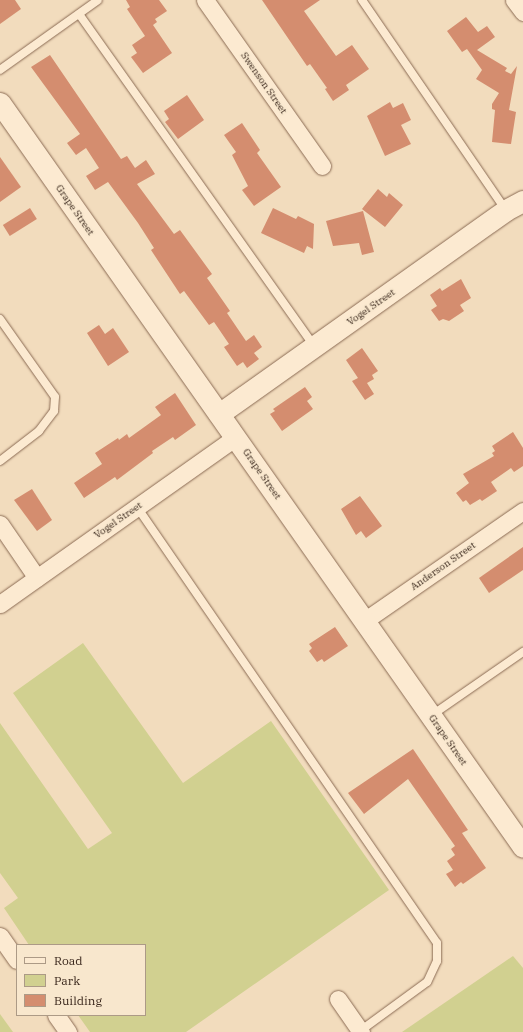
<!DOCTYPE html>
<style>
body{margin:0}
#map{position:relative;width:523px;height:1032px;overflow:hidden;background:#f2dcbd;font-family:"IBM Plex Serif",serif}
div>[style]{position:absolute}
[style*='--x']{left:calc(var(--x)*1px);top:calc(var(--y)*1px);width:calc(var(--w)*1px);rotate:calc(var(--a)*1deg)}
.green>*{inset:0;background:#d1d090}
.building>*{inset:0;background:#d48d6f;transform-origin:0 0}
.roads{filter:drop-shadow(0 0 1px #8b6b54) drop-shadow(0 0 1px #8b6b54)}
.service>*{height:8px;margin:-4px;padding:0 4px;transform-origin:4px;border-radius:4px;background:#fcead1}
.minor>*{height:17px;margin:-8.5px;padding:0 8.5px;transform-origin:8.5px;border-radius:8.5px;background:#fcead1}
.tertiary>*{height:21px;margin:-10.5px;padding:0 10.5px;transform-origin:10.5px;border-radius:10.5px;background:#fcead1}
span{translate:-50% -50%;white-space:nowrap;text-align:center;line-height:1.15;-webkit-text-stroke:3px #f8e7cd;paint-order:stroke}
.street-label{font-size:10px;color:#39261b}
.legend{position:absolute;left:16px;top:944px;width:130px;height:72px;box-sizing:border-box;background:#f8e7cd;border:1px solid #ac9a86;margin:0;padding:5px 7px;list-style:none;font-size:12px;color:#39261b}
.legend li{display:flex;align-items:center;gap:8px;height:20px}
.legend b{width:20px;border:1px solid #ac9a86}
</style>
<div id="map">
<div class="green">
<i style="clip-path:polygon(83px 643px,183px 783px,271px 721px,389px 890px,186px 1032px,90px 1032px,78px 1015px,145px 1015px,145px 945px,29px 945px,4px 908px,18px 898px,0 873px,0 723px,88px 849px,112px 833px,13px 693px)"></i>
<i style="clip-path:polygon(513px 956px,523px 968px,523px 1032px,402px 1032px)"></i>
<i style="clip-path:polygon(0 1014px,13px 1032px,0 1032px)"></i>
</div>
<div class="building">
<i style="clip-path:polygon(0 0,15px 0,21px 9px,0 24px)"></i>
<i style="clip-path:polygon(126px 0,159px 0,167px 11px,155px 19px,157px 22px,153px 25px,172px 53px,143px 73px,131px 57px,137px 53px,132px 45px,145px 36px,127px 9px,130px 7px)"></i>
<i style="clip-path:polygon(262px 0,320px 0,304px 11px,336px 56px,352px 45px,369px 69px,346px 85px,349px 90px,333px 101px,325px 89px,327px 88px,310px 64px,307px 66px)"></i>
<i style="clip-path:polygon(466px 17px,478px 32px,487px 26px,495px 37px,477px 50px,507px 68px,505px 71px,511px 74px,517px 66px,509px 110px,516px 112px,511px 144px,492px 142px,495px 110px,492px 109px,492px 104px,499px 93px,476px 79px,482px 70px,467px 49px,462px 52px,447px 31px)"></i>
<i style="clip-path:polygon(50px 55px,121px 159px,127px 156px,135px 168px,146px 160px,155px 174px,137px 184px,174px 234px,180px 230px,212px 274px,207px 278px,230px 311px,227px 313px,246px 341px,254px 335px,262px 347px,254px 353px,259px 359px,247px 368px,243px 362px,237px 366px,224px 347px,229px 344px,214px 322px,209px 325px,184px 291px,180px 294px,151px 250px,154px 248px,138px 223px,108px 182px,95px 190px,86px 176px,99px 168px,86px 148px,76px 155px,67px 143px,80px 134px,31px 67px)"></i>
<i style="clip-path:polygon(187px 95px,204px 120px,178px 139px,165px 122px,169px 119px,164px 111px)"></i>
<i style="clip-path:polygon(390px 102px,393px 108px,403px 103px,411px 120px,401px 125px,411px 144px,385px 156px,367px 116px)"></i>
<i style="clip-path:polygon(242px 123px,260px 150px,257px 153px,281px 187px,254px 206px,242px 190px,248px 186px,232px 155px,236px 152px,224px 135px)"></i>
<i style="clip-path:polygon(0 157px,21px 187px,0 202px)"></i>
<i style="clip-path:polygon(378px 189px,387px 197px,389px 193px,403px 205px,385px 227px,362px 209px)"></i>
<i style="left:30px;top:208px;width:13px;height:32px;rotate:58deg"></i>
<i style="clip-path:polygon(273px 208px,296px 219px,298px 216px,314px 224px,313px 249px,307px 246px,304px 253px,261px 233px)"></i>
<i style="clip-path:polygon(363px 211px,374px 252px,362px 255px,359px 243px,333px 246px,326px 221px)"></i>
<i style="clip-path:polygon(461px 279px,471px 298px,460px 305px,464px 311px,449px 321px,443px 319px,439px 321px,431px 310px,437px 306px,430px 295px,440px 288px,442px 291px)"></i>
<i style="clip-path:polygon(99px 325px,105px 334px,113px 328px,129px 352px,108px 366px,87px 333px)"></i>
<i style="clip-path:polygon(362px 348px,378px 371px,372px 375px,374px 379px,367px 383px,374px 394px,365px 400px,352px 381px,358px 378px,346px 360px)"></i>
<i style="clip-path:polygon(305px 387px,312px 397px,307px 401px,313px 409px,282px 431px,270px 414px,275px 411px,273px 409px)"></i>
<i style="clip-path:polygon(175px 393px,196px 425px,175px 440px,173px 437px,152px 451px,153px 453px,117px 480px,115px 477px,84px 498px,74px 483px,102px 464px,95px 453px,118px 438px,119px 440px,127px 434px,129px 438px,161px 415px,155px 407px)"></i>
<i style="clip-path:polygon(513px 432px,523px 448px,523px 466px,514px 472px,511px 468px,491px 482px,497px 491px,482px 501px,480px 499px,470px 505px,466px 500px,463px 502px,456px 493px,469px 483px,463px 474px,494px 456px,492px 453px,495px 451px,492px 446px)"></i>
<i style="clip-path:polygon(32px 489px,52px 520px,37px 531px,14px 500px)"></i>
<i style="clip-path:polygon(360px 496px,382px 526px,366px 538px,361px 531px,356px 535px,341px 509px)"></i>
<i style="clip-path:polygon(523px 547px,523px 570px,489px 593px,479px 578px)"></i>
<i style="clip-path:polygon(335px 627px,348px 646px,324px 662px,322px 659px,317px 662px,309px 651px,312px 648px,309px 644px)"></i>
<i style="clip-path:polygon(413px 749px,468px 830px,462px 833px,486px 868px,463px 884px,461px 882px,455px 887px,446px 874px,453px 870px,447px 861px,455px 855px,451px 849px,455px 846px,408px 779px,364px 814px,348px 793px)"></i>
</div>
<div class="roads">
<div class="service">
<i style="--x:362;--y:0;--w:255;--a:55.6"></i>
<i style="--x:79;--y:14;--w:407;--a:54.7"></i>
<i style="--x:0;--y:70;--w:120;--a:-35.5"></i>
<i style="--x:0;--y:319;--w:95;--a:54.8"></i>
<i style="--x:55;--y:397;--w:14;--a:94"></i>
<i style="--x:54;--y:411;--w:25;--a:127"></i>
<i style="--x:39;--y:431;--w:49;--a:142.4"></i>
<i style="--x:137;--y:507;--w:529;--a:55.47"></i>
<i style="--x:437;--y:943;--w:18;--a:90"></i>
<i style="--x:437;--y:961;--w:23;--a:115"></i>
<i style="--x:427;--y:982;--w:83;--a:143.8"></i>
<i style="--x:432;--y:715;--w:111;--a:-34.7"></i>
</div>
<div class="minor">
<i style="--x:205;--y:0;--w:203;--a:54.8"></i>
<i style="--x:514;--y:0;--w:15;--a:53"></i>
<i style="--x:0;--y:524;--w:65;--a:55.6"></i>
<i style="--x:0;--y:604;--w:289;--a:-35.3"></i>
<i style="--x:364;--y:621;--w:193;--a:-34.7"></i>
<i style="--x:0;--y:936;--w:29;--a:55"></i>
<i style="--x:338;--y:999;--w:40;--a:55.1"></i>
<i style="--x:56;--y:1015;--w:21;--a:55"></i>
</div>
<div class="tertiary">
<i style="--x:0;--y:103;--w:909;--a:54.89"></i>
<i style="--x:219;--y:414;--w:352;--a:-35.4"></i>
<i style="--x:506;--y:210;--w:19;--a:-28"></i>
</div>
</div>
<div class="street-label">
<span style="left:264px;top:83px;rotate:55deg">Swenson Street</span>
<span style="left:75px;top:210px;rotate:55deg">Grape Street</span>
<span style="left:371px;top:307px;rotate:-35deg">Vogel Street</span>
<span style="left:262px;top:474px;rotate:55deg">Grape Street</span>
<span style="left:118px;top:520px;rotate:-35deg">Vogel Street</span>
<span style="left:443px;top:566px;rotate:-35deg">Anderson Street</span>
<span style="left:448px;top:740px;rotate:55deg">Grape Street</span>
</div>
<ul class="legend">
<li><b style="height:5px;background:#fcead1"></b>Road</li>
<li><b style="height:11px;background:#d1d090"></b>Park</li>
<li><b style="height:11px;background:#d48d6f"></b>Building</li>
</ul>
</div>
